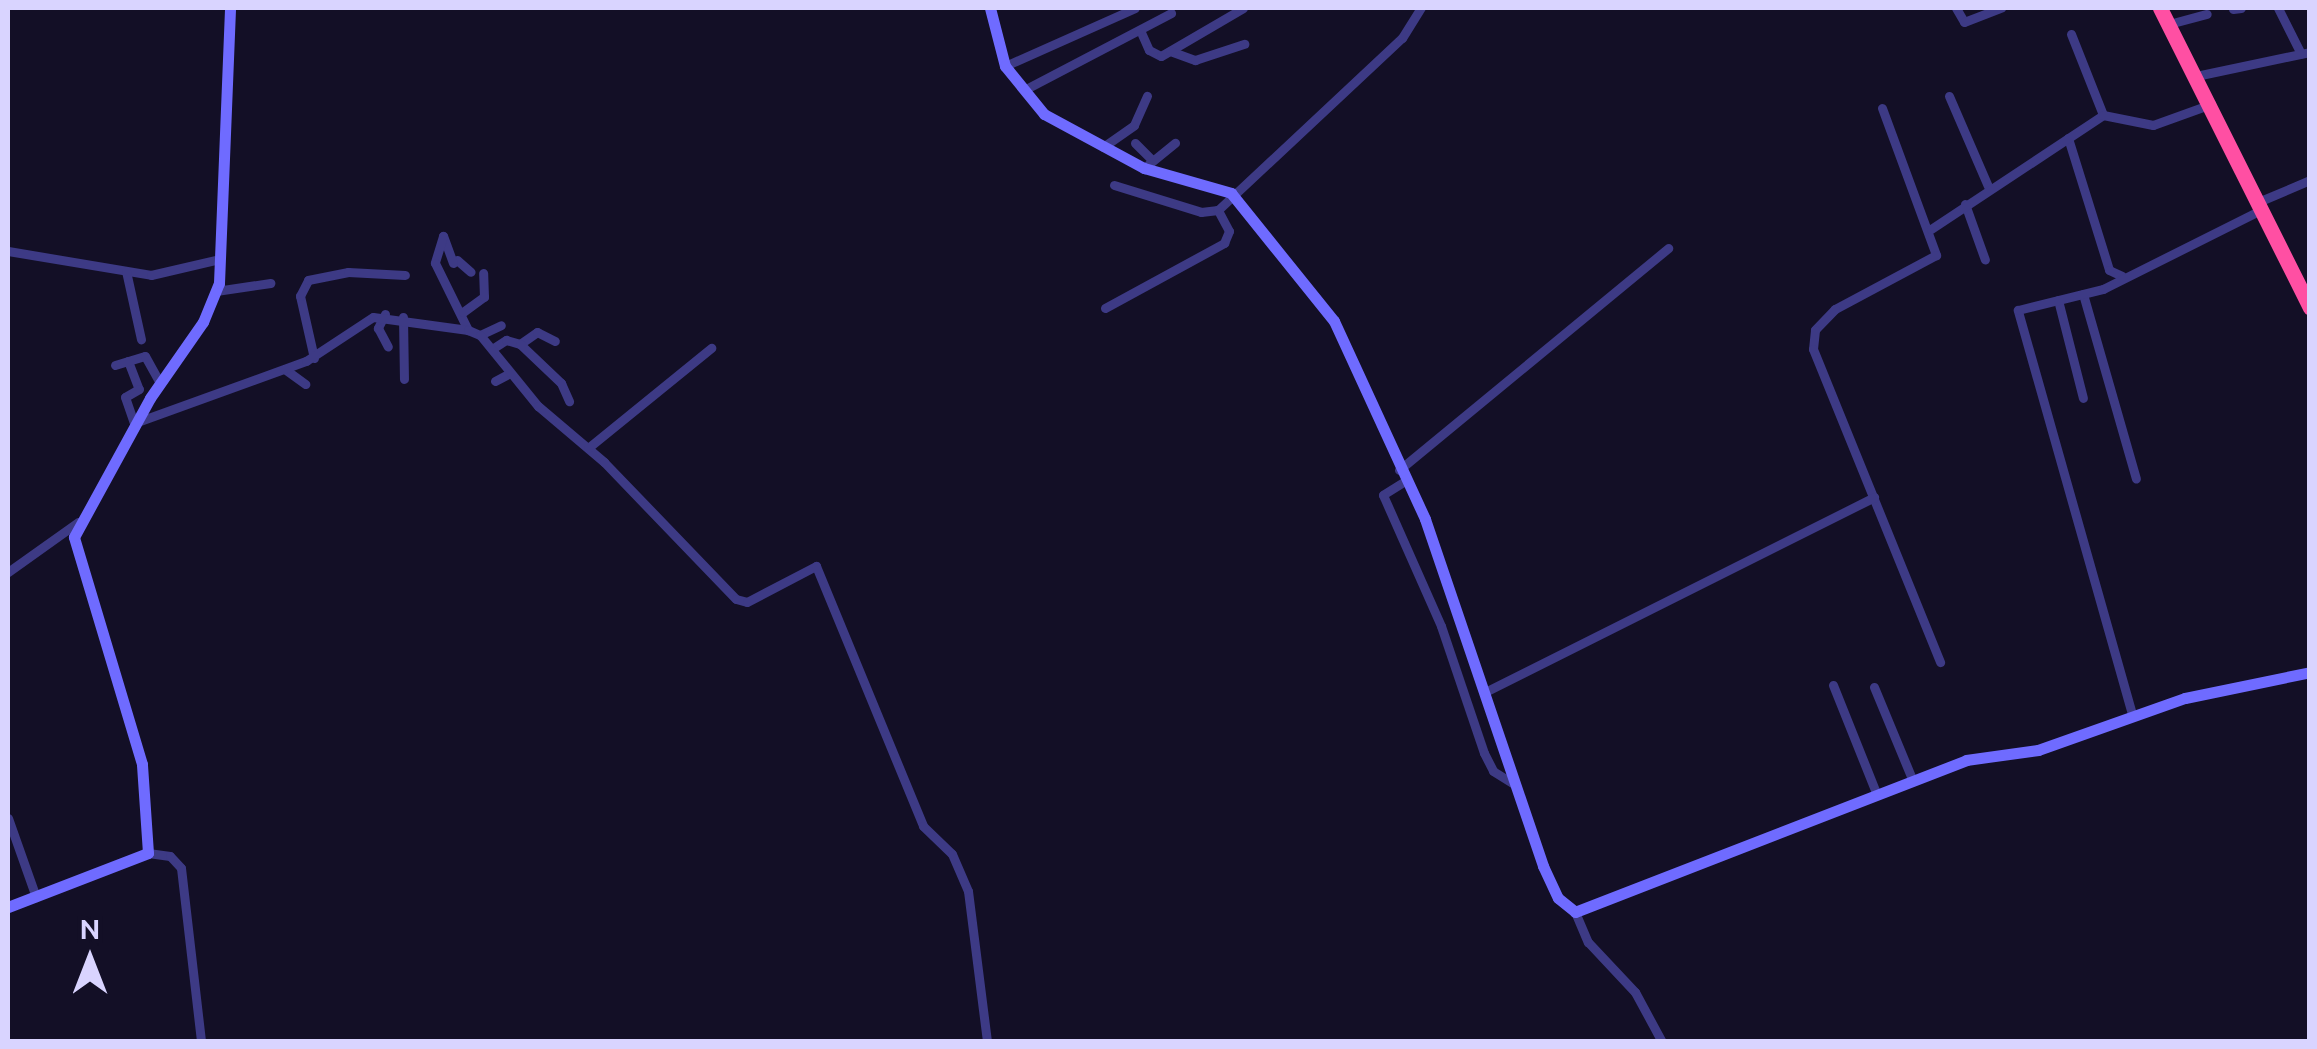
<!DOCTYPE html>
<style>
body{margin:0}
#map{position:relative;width:2317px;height:1049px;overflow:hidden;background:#130f26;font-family:Ubuntu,sans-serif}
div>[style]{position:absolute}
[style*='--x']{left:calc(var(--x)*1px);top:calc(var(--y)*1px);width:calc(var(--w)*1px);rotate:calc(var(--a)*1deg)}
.street>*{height:9px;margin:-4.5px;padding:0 4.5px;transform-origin:4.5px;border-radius:4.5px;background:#3d3a85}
.secondary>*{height:11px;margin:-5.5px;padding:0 5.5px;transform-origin:5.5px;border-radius:5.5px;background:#6f6bff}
.highway>*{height:15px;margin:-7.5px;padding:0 7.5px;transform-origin:7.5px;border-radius:7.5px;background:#ff4fa3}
span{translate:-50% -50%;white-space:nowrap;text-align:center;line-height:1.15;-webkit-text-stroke:8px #130f26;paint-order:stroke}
.frame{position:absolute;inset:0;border:10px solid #d9d4ff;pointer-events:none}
.north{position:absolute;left:40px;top:909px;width:100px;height:100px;-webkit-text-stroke:8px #130f26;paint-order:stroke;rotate:0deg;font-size:28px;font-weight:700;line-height:40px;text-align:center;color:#d9d4ff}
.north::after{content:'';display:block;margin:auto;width:35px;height:45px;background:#d9d4ff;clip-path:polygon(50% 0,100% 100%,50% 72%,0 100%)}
</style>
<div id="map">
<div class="street">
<i style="--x:1956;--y:8;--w:16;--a:60"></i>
<i style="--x:1964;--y:22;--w:40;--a:-21"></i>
<i style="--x:2278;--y:8;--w:51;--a:63.4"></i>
<i style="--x:2233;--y:9;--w:8;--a:-7"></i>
<i style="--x:2169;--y:24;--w:39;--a:-15"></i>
<i style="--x:1140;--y:30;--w:22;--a:66"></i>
<i style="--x:1149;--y:50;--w:13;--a:27"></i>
<i style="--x:1161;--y:56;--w:95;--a:-30.3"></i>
<i style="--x:2071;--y:34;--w:87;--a:68.4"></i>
<i style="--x:1170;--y:51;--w:27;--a:20"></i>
<i style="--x:1195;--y:60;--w:52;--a:-18.1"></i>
<i style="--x:1005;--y:66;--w:142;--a:-24"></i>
<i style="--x:2196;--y:76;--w:116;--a:-11.9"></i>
<i style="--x:1024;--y:90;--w:166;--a:-27.6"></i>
<i style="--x:1949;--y:96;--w:98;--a:66.6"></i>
<i style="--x:1882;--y:108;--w:157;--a:69.8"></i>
<i style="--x:1936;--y:255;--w:115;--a:151.9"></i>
<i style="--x:1835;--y:309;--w:29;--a:134"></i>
<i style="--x:1815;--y:330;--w:19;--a:96"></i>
<i style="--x:1813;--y:349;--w:338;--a:67.9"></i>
<i style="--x:2068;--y:138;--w:138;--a:72.7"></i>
<i style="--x:2109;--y:270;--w:14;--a:25"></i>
<i style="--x:1135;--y:143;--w:25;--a:45"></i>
<i style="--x:1103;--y:147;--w:38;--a:-35"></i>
<i style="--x:1134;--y:125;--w:32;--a:-66"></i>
<i style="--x:1144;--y:168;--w:40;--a:-39"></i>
<i style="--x:1114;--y:185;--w:91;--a:17.2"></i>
<i style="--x:1201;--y:212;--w:17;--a:-7"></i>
<i style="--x:1218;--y:210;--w:252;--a:-43.1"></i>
<i style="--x:1402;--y:38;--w:36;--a:-58"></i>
<i style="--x:2258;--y:202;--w:56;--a:-22.9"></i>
<i style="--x:1965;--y:204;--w:59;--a:70.3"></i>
<i style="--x:1931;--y:229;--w:206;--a:-33.5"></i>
<i style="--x:2103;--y:115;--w:51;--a:11.3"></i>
<i style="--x:2153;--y:125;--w:62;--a:-19.9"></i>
<i style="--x:8;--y:251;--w:145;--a:9.5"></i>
<i style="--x:151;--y:275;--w:70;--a:-13.2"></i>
<i style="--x:457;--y:260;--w:18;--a:41"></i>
<i style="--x:453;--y:263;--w:29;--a:-110"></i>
<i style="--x:443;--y:236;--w:28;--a:107"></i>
<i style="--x:435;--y:263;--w:75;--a:63.8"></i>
<i style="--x:126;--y:271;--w:70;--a:77.6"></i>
<i style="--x:216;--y:291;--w:55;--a:-8.4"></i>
<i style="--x:2083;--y:294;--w:192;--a:74"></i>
<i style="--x:2058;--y:300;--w:101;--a:75.7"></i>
<i style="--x:1105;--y:308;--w:136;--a:-28.6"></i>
<i style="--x:1224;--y:243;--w:13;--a:-67"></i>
<i style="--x:1229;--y:231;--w:24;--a:-118"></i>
<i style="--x:463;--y:312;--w:26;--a:-36"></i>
<i style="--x:484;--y:297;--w:24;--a:-92"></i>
<i style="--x:385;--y:314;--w:16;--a:117"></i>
<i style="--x:378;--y:328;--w:21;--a:62"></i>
<i style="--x:403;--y:317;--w:62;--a:89.1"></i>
<i style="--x:480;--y:335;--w:23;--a:-25"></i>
<i style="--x:520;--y:344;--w:21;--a:-35"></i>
<i style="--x:537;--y:332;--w:20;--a:27"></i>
<i style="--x:492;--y:349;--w:17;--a:-33"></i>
<i style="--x:506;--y:340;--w:15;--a:16"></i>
<i style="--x:520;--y:344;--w:57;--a:43.6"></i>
<i style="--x:561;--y:383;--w:20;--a:66"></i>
<i style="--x:314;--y:358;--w:64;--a:-102.7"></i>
<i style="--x:300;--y:296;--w:18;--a:-63"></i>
<i style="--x:308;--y:280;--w:41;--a:-11.3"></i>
<i style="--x:348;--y:272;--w:57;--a:3"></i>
<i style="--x:128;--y:361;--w:30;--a:69"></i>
<i style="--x:139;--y:389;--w:16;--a:150"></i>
<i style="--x:125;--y:397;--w:31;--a:71"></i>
<i style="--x:115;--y:365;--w:31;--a:-17"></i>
<i style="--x:145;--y:356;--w:31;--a:61"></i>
<i style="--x:286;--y:370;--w:24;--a:36"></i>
<i style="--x:495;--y:381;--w:17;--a:-28"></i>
<i style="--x:140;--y:421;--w:177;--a:-19.9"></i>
<i style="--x:306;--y:361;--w:80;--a:-33.3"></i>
<i style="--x:373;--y:317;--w:96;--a:7.8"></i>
<i style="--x:468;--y:330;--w:13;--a:23"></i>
<i style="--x:480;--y:335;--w:92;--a:50.8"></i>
<i style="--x:538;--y:406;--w:87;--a:40.3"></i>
<i style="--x:604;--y:462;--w:190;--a:46.1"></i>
<i style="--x:736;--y:599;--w:11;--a:15"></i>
<i style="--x:747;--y:602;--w:78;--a:-27.6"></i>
<i style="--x:816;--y:566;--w:281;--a:67.6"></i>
<i style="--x:923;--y:826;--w:40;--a:44"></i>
<i style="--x:952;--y:854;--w:40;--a:66.6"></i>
<i style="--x:968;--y:891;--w:152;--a:82.8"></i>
<i style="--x:588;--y:448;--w:159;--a:-39.1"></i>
<i style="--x:1399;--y:470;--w:349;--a:-39.5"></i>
<i style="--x:1405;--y:481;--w:26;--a:148"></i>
<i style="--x:1383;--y:495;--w:143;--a:66.1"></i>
<i style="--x:1441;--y:626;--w:134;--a:71.3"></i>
<i style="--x:1484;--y:753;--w:20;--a:63"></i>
<i style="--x:1493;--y:771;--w:26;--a:32"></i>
<i style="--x:8;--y:572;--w:86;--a:-35.5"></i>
<i style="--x:1833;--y:685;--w:118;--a:68.2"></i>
<i style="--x:1874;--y:687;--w:102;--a:67.5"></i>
<i style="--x:1487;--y:691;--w:433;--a:-26.6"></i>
<i style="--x:2132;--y:714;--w:420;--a:-105.8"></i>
<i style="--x:2018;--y:310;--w:88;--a:-13.9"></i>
<i style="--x:2103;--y:289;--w:177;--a:-26.6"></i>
<i style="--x:8;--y:818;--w:84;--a:70.5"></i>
<i style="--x:148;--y:853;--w:22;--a:8"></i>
<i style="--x:170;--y:856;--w:16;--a:47"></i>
<i style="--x:181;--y:868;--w:175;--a:83.4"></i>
<i style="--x:1575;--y:912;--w:33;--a:67"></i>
<i style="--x:1588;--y:942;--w:69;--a:46.8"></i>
<i style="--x:1635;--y:992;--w:57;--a:61.6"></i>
</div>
<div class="secondary">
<i style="--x:990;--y:8;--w:60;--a:75.5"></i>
<i style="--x:1005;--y:66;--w:62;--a:50.9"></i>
<i style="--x:1044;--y:114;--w:114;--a:28.4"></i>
<i style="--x:1144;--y:168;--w:91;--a:16"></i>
<i style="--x:1231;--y:193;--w:164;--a:51.2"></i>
<i style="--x:1334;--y:321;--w:218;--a:65.3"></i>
<i style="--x:1425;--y:519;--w:367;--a:71.2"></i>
<i style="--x:1543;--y:866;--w:35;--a:65"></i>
<i style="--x:1558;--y:898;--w:22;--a:39"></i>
<i style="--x:1575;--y:912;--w:420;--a:-21.2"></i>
<i style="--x:1966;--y:760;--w:73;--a:-7.9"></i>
<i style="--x:2038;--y:750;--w:156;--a:-19.5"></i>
<i style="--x:2185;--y:698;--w:128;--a:-11.7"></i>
<i style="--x:8;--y:907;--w:150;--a:-21.1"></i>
<i style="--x:148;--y:853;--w:89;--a:-93.9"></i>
<i style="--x:142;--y:764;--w:237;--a:-106.7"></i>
<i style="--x:74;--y:537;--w:158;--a:-61.3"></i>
<i style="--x:150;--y:398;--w:93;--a:-55.1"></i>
<i style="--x:203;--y:322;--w:42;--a:-67.7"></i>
<i style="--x:219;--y:283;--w:275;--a:-87.7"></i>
</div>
<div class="highway">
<i style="--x:2160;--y:8;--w:335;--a:63.4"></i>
</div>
<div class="frame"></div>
<div class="north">N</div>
</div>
